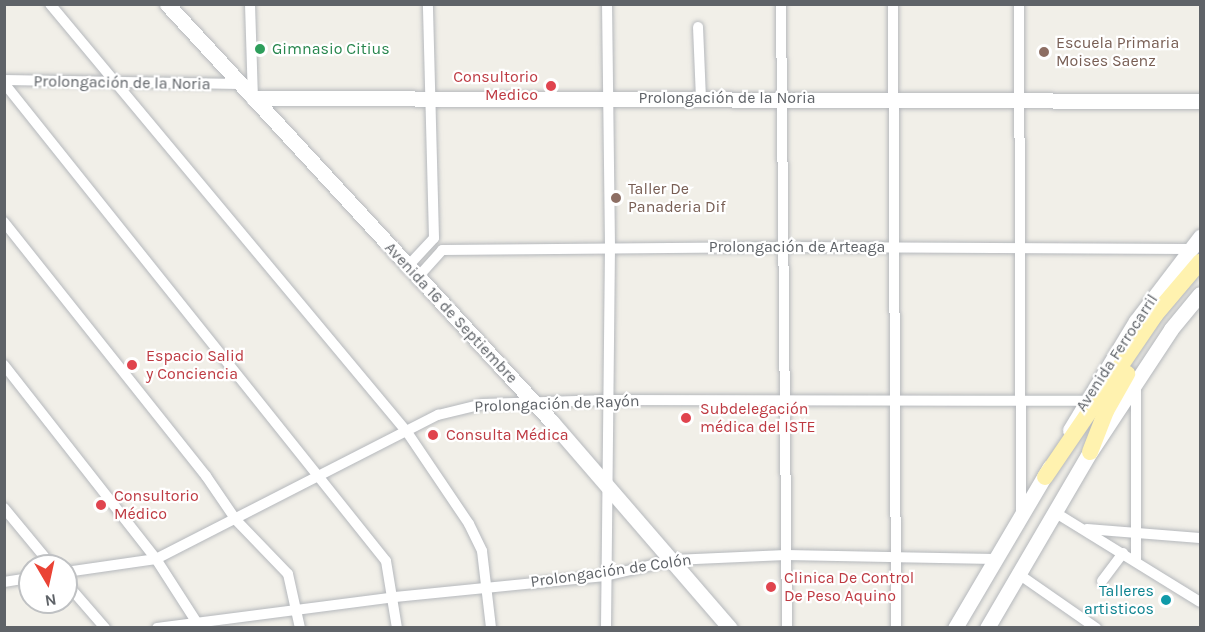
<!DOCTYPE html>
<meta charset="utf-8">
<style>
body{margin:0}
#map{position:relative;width:1205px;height:632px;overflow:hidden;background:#f1efe8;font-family:Karla,sans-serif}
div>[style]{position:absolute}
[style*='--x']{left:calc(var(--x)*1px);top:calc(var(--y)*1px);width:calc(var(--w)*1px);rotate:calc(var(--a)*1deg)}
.roads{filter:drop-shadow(0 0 2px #b5b8bc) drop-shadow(0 0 2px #b5b8bc)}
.street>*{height:10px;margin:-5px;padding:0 5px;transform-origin:5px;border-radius:5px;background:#fff}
.secondary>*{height:15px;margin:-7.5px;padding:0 7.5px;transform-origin:7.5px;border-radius:7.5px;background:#fff}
.primary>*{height:16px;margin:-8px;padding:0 8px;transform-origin:8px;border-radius:8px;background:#fff2af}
.dots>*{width:16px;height:16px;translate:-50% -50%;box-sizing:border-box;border:3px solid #fff;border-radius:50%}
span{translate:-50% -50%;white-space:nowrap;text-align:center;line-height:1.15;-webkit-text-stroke:4.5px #fff;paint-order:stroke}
.education-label{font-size:16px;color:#785e54}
.left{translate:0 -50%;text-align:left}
.leisure-label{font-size:16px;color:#27864d}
.health-label{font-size:16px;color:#be3a42}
.right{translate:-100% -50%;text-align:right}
.street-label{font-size:16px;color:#5f6368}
.culture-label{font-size:16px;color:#0d838f}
.frame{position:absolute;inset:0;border:6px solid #5f6368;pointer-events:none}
.north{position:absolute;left:18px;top:554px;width:60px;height:60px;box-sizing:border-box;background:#fff;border:2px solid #bfc1c3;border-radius:50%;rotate:171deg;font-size:16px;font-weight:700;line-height:24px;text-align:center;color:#5f6368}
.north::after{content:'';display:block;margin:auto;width:21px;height:27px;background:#ea4335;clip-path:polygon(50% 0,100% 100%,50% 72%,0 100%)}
</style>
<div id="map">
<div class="roads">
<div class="street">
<i style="--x:50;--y:4;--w:557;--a:50.17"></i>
<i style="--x:407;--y:432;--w:111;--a:56"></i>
<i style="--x:469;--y:524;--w:30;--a:64"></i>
<i style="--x:482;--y:551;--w:78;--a:83.3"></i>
<i style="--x:250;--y:4;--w:94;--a:88.2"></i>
<i style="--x:781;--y:4;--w:624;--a:89.45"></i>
<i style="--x:893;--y:4;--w:624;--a:89.72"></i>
<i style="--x:1019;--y:4;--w:510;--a:89.78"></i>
<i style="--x:698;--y:27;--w:72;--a:87.6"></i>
<i style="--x:4;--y:80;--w:236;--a:1"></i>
<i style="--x:4;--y:83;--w:612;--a:51.37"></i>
<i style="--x:386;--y:561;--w:68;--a:80.7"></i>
<i style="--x:4;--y:222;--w:325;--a:51.5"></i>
<i style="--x:206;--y:476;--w:53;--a:55.7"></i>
<i style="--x:236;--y:520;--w:75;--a:46.1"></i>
<i style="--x:288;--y:574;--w:55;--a:77.5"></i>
<i style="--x:408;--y:266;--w:38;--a:-47"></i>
<i style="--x:434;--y:238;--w:234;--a:-91.5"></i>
<i style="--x:418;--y:277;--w:36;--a:-48"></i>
<i style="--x:442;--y:250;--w:342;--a:-0.5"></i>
<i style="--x:784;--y:247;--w:404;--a:0.3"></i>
<i style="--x:4;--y:365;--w:246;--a:51.9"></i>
<i style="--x:156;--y:559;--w:80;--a:57.3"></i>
<i style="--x:4;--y:508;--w:75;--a:50.4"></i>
<i style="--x:1056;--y:513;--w:169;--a:31.7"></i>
<i style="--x:1087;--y:529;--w:113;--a:4.6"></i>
<i style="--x:1136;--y:560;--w:176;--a:-90"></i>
<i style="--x:66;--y:572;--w:91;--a:-8.2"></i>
<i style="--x:156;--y:559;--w:317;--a:-27.1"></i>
<i style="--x:438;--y:415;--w:46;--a:-13.7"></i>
<i style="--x:483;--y:404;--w:125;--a:-1.8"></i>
<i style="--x:608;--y:400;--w:477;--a:0.1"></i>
<i style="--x:1020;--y:575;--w:93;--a:34.9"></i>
<i style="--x:1102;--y:581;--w:35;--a:-53"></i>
<i style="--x:4;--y:582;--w:26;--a:-9"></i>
<i style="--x:66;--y:583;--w:60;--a:49.1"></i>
<i style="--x:157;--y:628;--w:240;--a:-7.4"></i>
<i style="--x:395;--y:597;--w:211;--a:-5.7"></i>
<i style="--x:605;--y:576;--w:70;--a:-13.2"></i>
<i style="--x:673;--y:560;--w:113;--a:-2.5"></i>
<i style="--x:786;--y:555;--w:209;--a:1.1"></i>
<i style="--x:606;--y:628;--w:381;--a:-89.4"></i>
<i style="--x:610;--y:247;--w:243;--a:-90.7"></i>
</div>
<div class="secondary">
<i style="--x:167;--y:4;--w:568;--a:47.35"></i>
<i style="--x:552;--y:422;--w:272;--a:49.2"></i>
<i style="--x:253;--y:98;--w:947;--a:0.18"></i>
<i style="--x:1070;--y:430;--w:127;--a:-58.8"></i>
<i style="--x:1136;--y:321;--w:106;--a:-52.7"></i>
<i style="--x:955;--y:628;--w:187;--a:-59.5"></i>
<i style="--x:987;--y:628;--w:204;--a:-59.7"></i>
<i style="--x:1090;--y:452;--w:147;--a:-56.6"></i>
<i style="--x:1171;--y:329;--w:45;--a:-50.4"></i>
</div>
<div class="primary">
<i style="--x:1090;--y:452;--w:44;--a:-68.7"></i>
<i style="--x:1106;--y:411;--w:43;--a:-60.4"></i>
<i style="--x:1045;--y:477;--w:196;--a:-55.8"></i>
<i style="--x:1155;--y:315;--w:70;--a:-49.7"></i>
</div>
</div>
<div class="dots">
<i style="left:260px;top:49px;background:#2e9e5b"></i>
<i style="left:1044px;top:52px;background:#8d6e63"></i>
<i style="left:551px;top:86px;background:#e0444e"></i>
<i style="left:616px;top:198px;background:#8d6e63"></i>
<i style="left:132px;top:365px;background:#e0444e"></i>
<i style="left:686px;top:418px;background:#e0444e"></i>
<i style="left:433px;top:435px;background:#e0444e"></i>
<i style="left:101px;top:505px;background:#e0444e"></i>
<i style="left:771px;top:587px;background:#e0444e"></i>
<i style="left:1166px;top:600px;background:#0f9aa8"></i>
</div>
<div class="education-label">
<span class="left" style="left:1056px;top:52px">Escuela Primaria<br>Moises Saenz</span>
<span class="left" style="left:628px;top:198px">Taller De<br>Panaderia Dif</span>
</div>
<div class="leisure-label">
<span class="left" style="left:272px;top:49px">Gimnasio Citius</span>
</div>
<div class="health-label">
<span class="right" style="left:538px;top:86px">Consultorio<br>Medico</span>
<span class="left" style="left:146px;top:365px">Espacio Salid<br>y Conciencia</span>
<span class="left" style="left:700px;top:418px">Subdelegación<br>médica del ISTE</span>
<span class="left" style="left:446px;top:435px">Consulta Médica</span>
<span class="left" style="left:114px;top:505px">Consultorio<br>Médico</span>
<span class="left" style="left:784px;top:587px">Clinica De Control<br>De Peso Aquino</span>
</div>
<div class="street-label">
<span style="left:122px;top:83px;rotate:1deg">Prolongación de la Noria</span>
<span style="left:727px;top:98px">Prolongación de la Noria</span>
<span style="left:797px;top:247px">Prolongación de Arteaga</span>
<span style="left:451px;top:313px;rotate:47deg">Avenida 16 de Septiembre</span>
<span style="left:1117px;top:353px;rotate:-57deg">Avenida Ferrocarril</span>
<span style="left:557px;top:404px;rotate:-2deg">Prolongación de Rayón</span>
<span style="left:611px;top:571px;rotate:-8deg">Prolongación de Colón</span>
</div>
<div class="culture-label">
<span class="right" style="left:1154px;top:600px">Talleres<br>artisticos</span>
</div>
<div class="frame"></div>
<div class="north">N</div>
</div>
